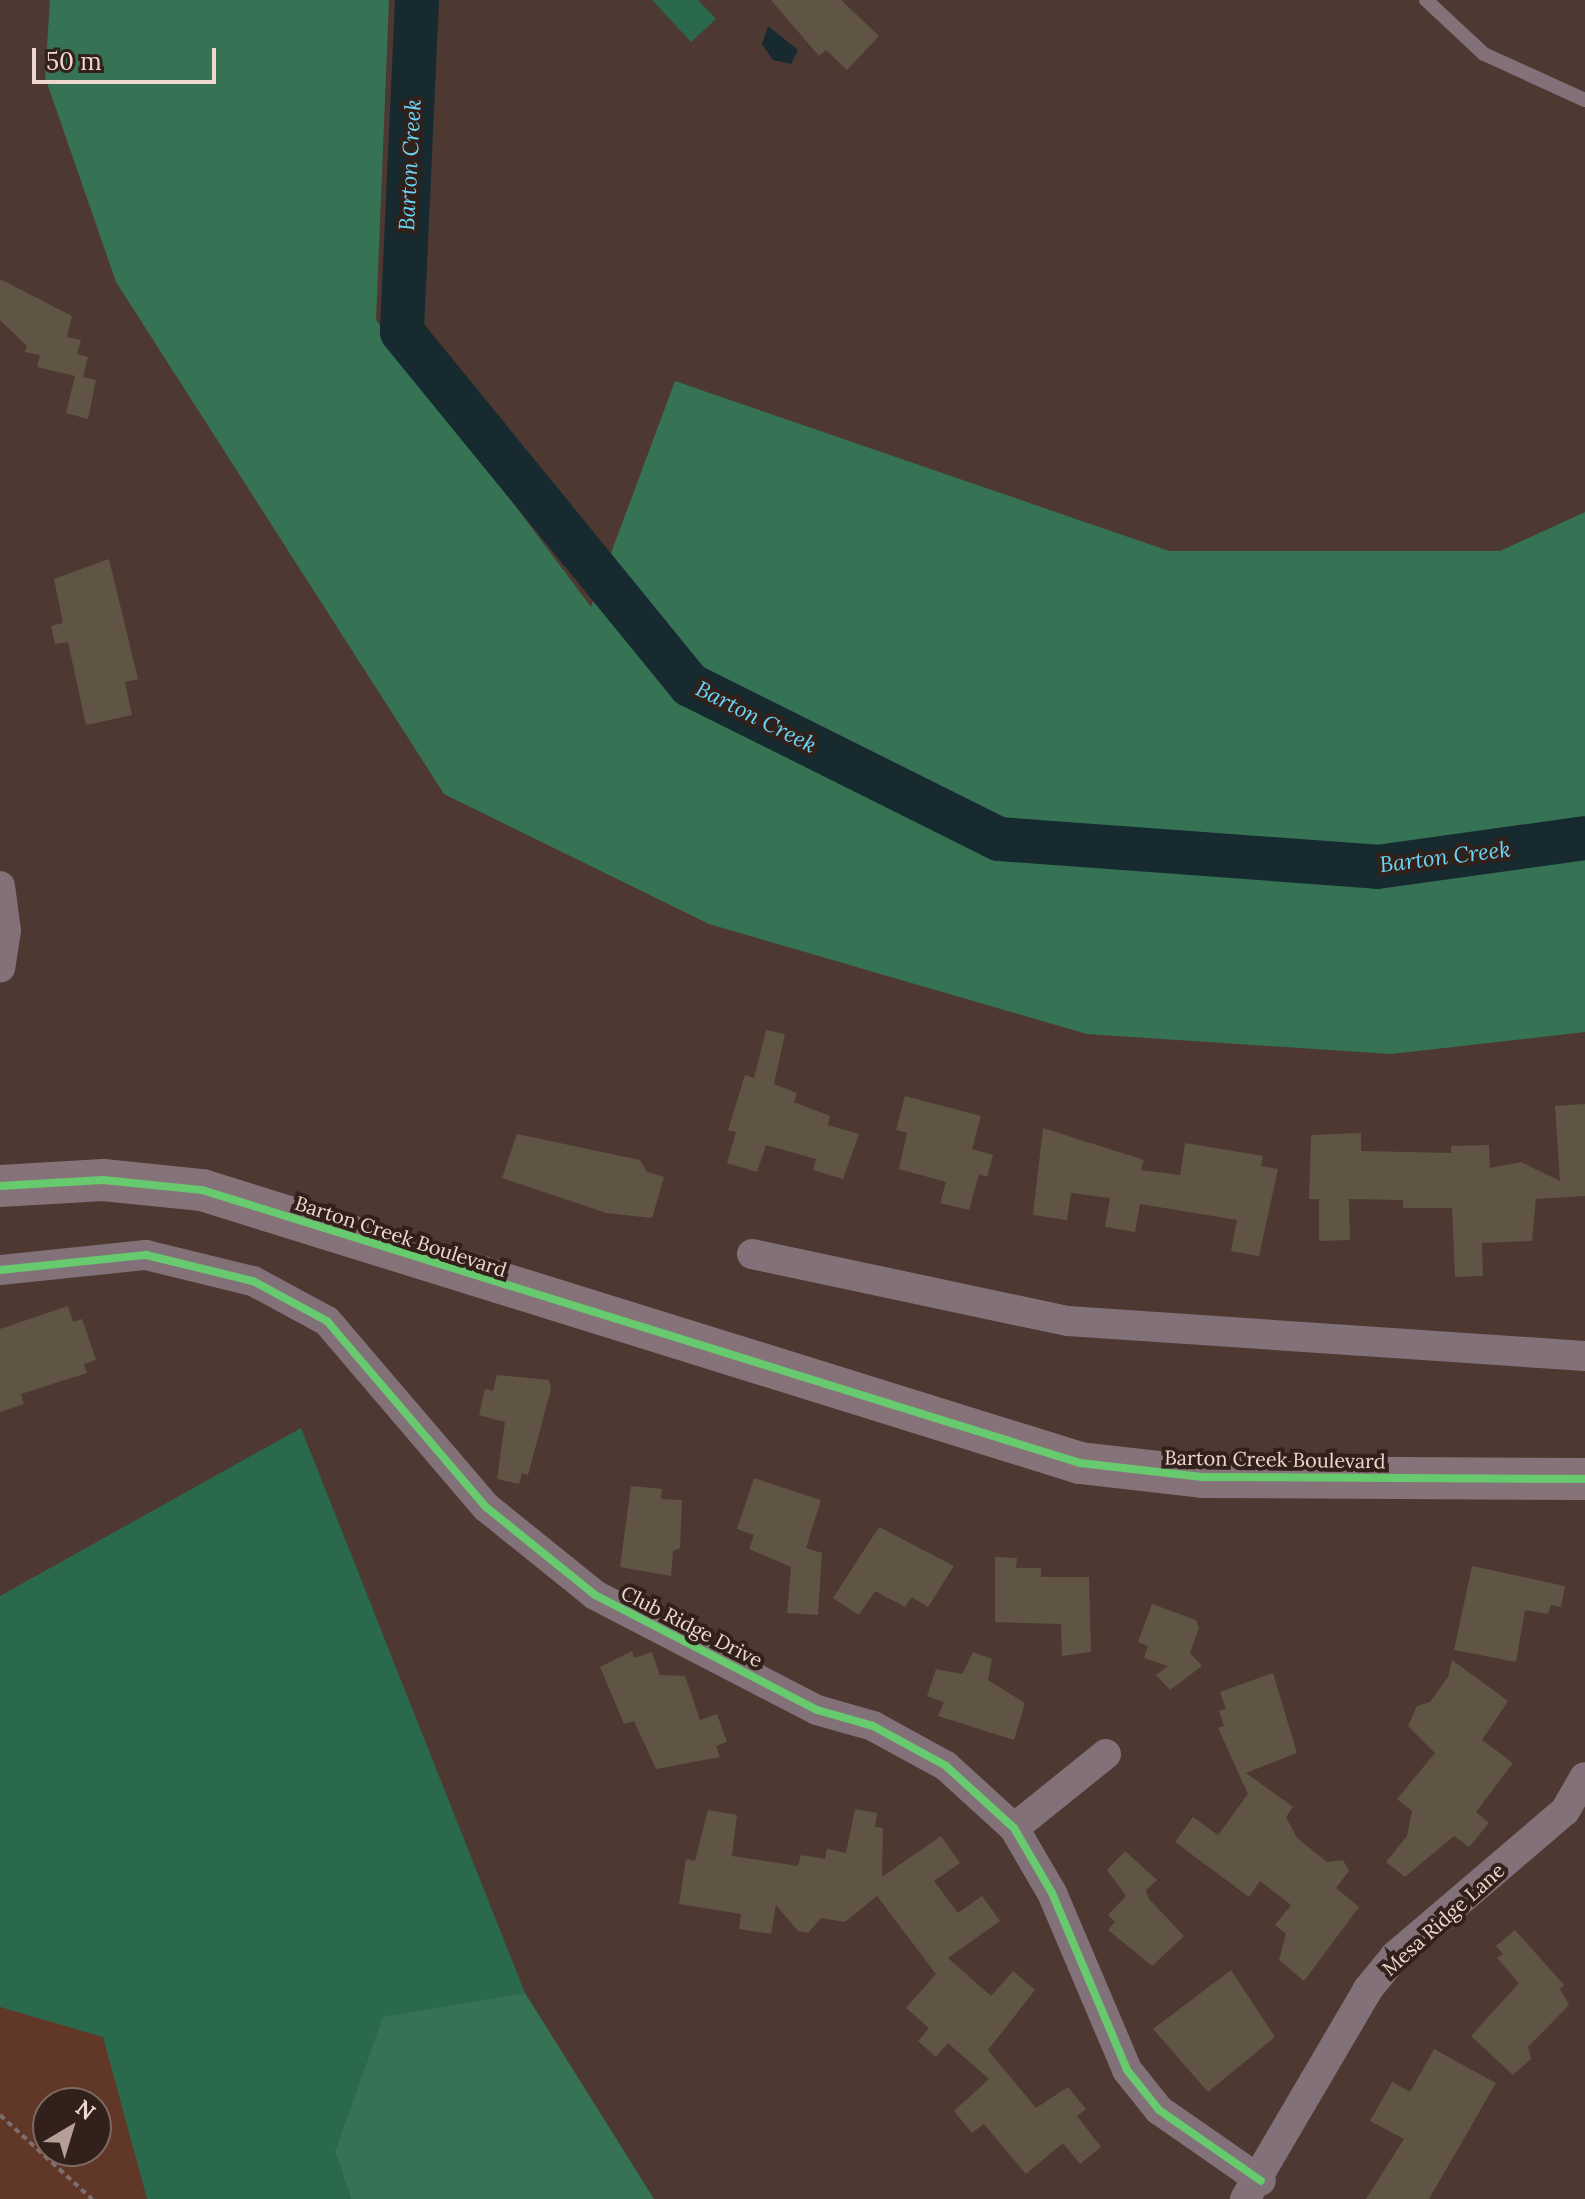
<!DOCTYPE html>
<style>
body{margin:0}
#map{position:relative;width:1585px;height:2199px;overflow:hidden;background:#4d3932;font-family:Lora,serif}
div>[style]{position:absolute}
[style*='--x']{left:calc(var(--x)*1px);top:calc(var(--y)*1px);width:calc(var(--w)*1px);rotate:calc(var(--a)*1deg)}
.built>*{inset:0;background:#613728}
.green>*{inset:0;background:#2a694b}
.forest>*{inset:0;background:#367355}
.water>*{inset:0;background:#172a2f}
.river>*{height:44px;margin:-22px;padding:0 22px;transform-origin:22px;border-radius:22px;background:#172a2f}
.building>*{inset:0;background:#605444}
.path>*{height:4px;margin-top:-2px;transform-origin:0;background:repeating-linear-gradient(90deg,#7c6e70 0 6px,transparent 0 10px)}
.lane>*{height:14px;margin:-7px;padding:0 7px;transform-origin:7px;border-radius:7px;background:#827179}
.street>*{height:30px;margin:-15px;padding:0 15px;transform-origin:15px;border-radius:15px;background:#827179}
.secondary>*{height:42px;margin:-21px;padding:0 21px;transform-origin:21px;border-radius:21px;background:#857379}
.cycleway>*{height:8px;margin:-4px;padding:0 4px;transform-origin:4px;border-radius:4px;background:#67ca6e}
span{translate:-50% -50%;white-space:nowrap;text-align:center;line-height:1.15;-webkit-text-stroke:8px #32211a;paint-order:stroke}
.street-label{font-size:20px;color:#efd6ce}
.water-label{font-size:22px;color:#6ad5f7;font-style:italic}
.north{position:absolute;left:32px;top:2087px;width:80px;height:80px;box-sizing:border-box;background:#32211a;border:2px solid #7e6962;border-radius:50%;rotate:38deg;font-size:22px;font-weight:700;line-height:32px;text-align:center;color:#efd6ce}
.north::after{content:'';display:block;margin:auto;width:28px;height:36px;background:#b69f97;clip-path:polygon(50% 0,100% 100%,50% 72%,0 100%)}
.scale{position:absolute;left:32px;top:48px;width:184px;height:36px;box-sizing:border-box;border:4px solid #efd6ce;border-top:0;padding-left:10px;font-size:24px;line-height:28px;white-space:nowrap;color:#efd6ce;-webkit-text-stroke:6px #32211a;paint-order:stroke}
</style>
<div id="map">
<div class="built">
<i style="clip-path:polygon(evenodd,0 2007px,103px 2036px,147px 2199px,0 2199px,0 2007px,48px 2103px,96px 2103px,96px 2151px,48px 2151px,48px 2103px)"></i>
</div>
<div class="green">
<i style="clip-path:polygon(652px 0,698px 0,716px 19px,691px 42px)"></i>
<i style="clip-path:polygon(301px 1428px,525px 1993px,383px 2018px,335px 2151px,351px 2199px,147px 2199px,103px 2037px,0 2007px,0 1596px)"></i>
</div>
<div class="forest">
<i style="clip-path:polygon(50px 0,389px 0,376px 320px,591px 607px,675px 381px,1169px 551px,1500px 551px,1585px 512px,1585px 1032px,1391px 1054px,1087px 1034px,709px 924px,444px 794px,116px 282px,45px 77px)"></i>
<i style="clip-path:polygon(525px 1993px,654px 2199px,351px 2199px,335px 2151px,383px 2017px)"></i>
</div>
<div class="water">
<i style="clip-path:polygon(768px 26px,798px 50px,791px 64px,773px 60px,762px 44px)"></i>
</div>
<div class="river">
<i style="--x:417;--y:0;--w:332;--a:92.6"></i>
<i style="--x:402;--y:332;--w:456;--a:50.8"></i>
<i style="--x:690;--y:685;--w:345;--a:26.5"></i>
<i style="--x:999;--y:839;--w:379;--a:4.2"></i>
<i style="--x:1377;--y:867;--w:210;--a:-7.9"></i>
</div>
<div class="building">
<i style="clip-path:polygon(771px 0,841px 0,879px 36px,847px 70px,826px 50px,819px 56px)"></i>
<i style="clip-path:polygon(0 279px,72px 316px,67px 337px,81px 340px,77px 354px,88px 357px,83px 377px,96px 380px,88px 419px,66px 413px,75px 376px,37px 367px,40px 355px,25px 352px,27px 346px,0 320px)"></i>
<i style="clip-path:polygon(109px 559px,138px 679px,125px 682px,132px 715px,86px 725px,68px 642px,55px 644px,51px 626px,63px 623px,54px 579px)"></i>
<i style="clip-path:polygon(766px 1030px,785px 1034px,774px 1084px,797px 1093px,794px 1102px,830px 1116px,828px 1125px,859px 1134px,843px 1179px,813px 1170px,816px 1159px,766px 1145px,757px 1172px,727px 1163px,736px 1132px,728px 1130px,745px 1075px,754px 1078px)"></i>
<i style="clip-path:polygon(905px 1096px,981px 1116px,972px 1149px,993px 1155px,987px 1177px,979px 1174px,969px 1210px,940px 1203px,946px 1182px,899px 1169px,907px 1133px,896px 1130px)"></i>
<i style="clip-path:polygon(1585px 1104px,1585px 1196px,1536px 1199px,1532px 1241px,1482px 1243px,1483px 1276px,1455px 1277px,1452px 1208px,1403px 1208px,1403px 1200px,1349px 1199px,1350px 1240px,1319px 1241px,1319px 1199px,1309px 1199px,1311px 1135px,1361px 1133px,1361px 1151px,1451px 1153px,1451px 1146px,1489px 1145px,1490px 1168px,1521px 1162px,1560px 1181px,1555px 1106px)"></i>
<i style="clip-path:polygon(1043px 1128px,1144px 1160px,1141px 1170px,1180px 1175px,1185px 1143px,1263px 1156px,1261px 1166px,1278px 1169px,1259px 1256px,1231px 1251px,1237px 1220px,1140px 1204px,1135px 1232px,1105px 1227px,1110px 1198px,1071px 1193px,1067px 1220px,1033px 1215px)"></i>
<i style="clip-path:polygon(517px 1134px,640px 1160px,647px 1172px,664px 1177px,652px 1218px,606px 1213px,502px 1178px)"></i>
<i style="clip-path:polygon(68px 1306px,73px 1322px,82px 1319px,96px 1360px,84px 1364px,87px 1373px,21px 1394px,24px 1404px,0 1412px,0 1329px)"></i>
<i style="clip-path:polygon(497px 1375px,549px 1380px,551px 1389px,528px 1475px,522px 1473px,519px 1484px,497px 1479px,505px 1422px,479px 1415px,485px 1389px,493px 1391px)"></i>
<i style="clip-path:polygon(754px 1478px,821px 1500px,806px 1548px,822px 1553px,818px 1615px,787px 1613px,791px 1567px,749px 1549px,754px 1535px,737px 1529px)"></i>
<i style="clip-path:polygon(631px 1486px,662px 1489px,661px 1499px,682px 1500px,680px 1548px,673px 1551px,671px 1576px,620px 1567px)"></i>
<i style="clip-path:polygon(879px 1527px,954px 1566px,928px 1607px,912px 1597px,905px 1607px,875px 1591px,859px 1615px,833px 1598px)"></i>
<i style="clip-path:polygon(995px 1557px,1017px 1558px,1016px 1568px,1041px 1568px,1041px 1577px,1089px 1577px,1091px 1652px,1062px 1656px,1061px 1624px,995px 1622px)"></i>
<i style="clip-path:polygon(1472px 1566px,1565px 1586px,1561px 1607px,1551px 1605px,1548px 1614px,1525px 1610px,1516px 1662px,1454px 1650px)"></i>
<i style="clip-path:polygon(1152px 1604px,1196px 1620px,1199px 1628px,1190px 1653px,1202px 1666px,1170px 1690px,1156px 1675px,1168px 1666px,1144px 1658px,1148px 1646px,1138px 1642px)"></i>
<i style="clip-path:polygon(632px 1651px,634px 1658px,652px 1652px,660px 1675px,685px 1676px,700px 1720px,717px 1714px,727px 1742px,716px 1746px,720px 1757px,656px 1769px,634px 1721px,624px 1724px,600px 1667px)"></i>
<i style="clip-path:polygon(973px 1652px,992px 1659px,988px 1680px,1025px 1703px,1014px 1740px,938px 1716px,944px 1702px,927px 1696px,936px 1669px,962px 1674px)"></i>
<i style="clip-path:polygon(1452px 1660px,1508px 1701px,1482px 1740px,1513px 1763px,1476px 1812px,1489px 1823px,1469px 1847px,1454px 1836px,1405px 1877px,1386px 1862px,1407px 1836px,1412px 1811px,1397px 1799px,1435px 1753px,1408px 1726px,1417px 1706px,1430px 1702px,1448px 1677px)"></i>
<i style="clip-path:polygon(1273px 1673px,1297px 1753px,1246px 1773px,1293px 1807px,1286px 1817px,1297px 1838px,1327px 1862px,1343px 1860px,1349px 1871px,1336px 1888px,1359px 1907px,1304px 1981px,1279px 1960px,1286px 1934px,1275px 1925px,1291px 1905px,1260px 1881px,1249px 1897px,1175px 1842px,1193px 1817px,1218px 1835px,1248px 1794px,1218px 1728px,1224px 1726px,1219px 1711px,1226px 1709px,1220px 1692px)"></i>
<i style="clip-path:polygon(855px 1809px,877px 1813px,875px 1827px,883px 1828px,882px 1877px,941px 1836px,960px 1863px,934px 1881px,958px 1913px,982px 1896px,1000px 1921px,948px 1958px,991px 1996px,1013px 1971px,1035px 1990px,988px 2050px,1036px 2108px,1068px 2087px,1086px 2109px,1077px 2116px,1101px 2147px,1080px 2164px,1063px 2143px,1026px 2174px,984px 2124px,972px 2133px,954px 2111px,989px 2079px,948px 2043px,936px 2057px,918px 2041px,929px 2028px,906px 2008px,936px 1974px,877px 1896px,845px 1922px,821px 1918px,808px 1933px,798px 1931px,776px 1905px,771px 1934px,739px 1929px,741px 1914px,679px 1904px,686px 1859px,695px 1861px,708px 1810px,737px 1815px,732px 1856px,798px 1866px,801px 1855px,825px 1859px,827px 1849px,846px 1853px)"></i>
<i style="clip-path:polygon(1125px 1851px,1157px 1880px,1146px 1890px,1149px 1899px,1184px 1936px,1152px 1966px,1108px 1930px,1115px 1922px,1108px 1915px,1126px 1896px,1107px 1870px)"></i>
<i style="clip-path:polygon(1515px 1930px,1564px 1985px,1560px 1989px,1569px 2005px,1528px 2047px,1531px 2059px,1513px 2075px,1471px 2036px,1519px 1983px,1497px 1958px,1503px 1954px,1496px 1946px)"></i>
<i style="clip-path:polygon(1231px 1970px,1275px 2037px,1208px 2092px,1153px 2029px)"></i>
<i style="clip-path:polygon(1434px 2049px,1496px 2083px,1429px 2199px,1366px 2199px,1404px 2139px,1370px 2121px,1392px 2082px,1410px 2092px)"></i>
</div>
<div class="path">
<i style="--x:0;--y:2115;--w:125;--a:42.4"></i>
</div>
<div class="lane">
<i style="--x:1426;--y:0;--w:79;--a:43"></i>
<i style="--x:1484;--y:54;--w:111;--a:24.5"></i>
</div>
<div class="street">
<i style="--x:0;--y:886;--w:45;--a:82.4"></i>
<i style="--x:6;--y:931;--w:37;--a:99"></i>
<i style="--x:752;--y:1254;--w:323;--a:12"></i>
<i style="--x:1068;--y:1321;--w:518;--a:3.87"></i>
<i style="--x:0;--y:1270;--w:147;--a:-5.9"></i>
<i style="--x:146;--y:1255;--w:110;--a:13.7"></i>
<i style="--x:253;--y:1281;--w:84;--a:28.4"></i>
<i style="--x:327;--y:1321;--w:245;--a:49.5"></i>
<i style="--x:486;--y:1507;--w:140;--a:38.9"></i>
<i style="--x:595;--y:1595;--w:250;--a:27.4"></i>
<i style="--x:817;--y:1710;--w:58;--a:15.9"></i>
<i style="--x:873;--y:1726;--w:83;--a:28.7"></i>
<i style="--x:946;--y:1766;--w:92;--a:42.4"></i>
<i style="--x:1014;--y:1828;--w:75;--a:59.7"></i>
<i style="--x:1052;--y:1893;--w:192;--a:67"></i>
<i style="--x:1127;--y:2070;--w:51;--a:51.3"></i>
<i style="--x:1159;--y:2110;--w:124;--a:34.8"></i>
<i style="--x:1014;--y:1828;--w:118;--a:-38.8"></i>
<i style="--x:1245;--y:2199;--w:243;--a:-59.6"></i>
<i style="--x:1368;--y:1989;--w:43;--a:-50.7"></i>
<i style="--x:1395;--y:1956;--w:223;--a:-40.5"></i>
<i style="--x:1565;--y:1811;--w:39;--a:-60"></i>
</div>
<div class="secondary">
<i style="--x:0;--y:1186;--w:103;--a:-3.3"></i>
<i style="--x:103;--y:1180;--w:100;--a:5.8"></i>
<i style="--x:202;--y:1190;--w:919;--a:17.27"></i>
<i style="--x:1080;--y:1463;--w:123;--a:6.5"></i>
<i style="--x:1202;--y:1477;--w:383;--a:0.3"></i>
</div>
<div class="cycleway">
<i style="--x:0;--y:1186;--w:103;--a:-3.3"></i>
<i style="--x:103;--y:1180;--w:100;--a:5.8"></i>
<i style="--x:202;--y:1190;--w:919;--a:17.27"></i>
<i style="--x:1080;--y:1463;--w:123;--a:6.5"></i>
<i style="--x:1202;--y:1477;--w:383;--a:0.3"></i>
<i style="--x:0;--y:1270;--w:147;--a:-5.9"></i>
<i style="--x:146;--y:1255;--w:110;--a:13.7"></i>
<i style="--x:253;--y:1281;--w:84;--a:28.4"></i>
<i style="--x:327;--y:1321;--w:245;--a:49.5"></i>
<i style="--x:486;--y:1507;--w:140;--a:38.9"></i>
<i style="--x:595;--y:1595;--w:250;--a:27.4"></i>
<i style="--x:817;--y:1710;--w:58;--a:15.9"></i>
<i style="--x:873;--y:1726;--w:83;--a:28.7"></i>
<i style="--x:946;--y:1766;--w:92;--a:42.4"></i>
<i style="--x:1014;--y:1828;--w:75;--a:59.7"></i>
<i style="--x:1052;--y:1893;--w:192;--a:67"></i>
<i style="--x:1127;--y:2070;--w:51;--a:51.3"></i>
<i style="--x:1159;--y:2110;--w:124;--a:34.8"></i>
</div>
<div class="street-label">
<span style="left:401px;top:1236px;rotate:18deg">Barton Creek Boulevard</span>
<span style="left:1275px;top:1459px;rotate:1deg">Barton Creek Boulevard</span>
<span style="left:692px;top:1626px;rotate:27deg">Club Ridge Drive</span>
<span style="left:1443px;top:1919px;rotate:-42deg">Mesa Ridge Lane</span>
</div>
<div class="water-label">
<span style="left:410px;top:165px;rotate:-87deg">Barton Creek</span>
<span style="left:756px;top:717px;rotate:27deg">Barton Creek</span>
<span style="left:1445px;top:857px;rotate:-7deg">Barton Creek</span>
</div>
<div class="north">N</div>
<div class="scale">50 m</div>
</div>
